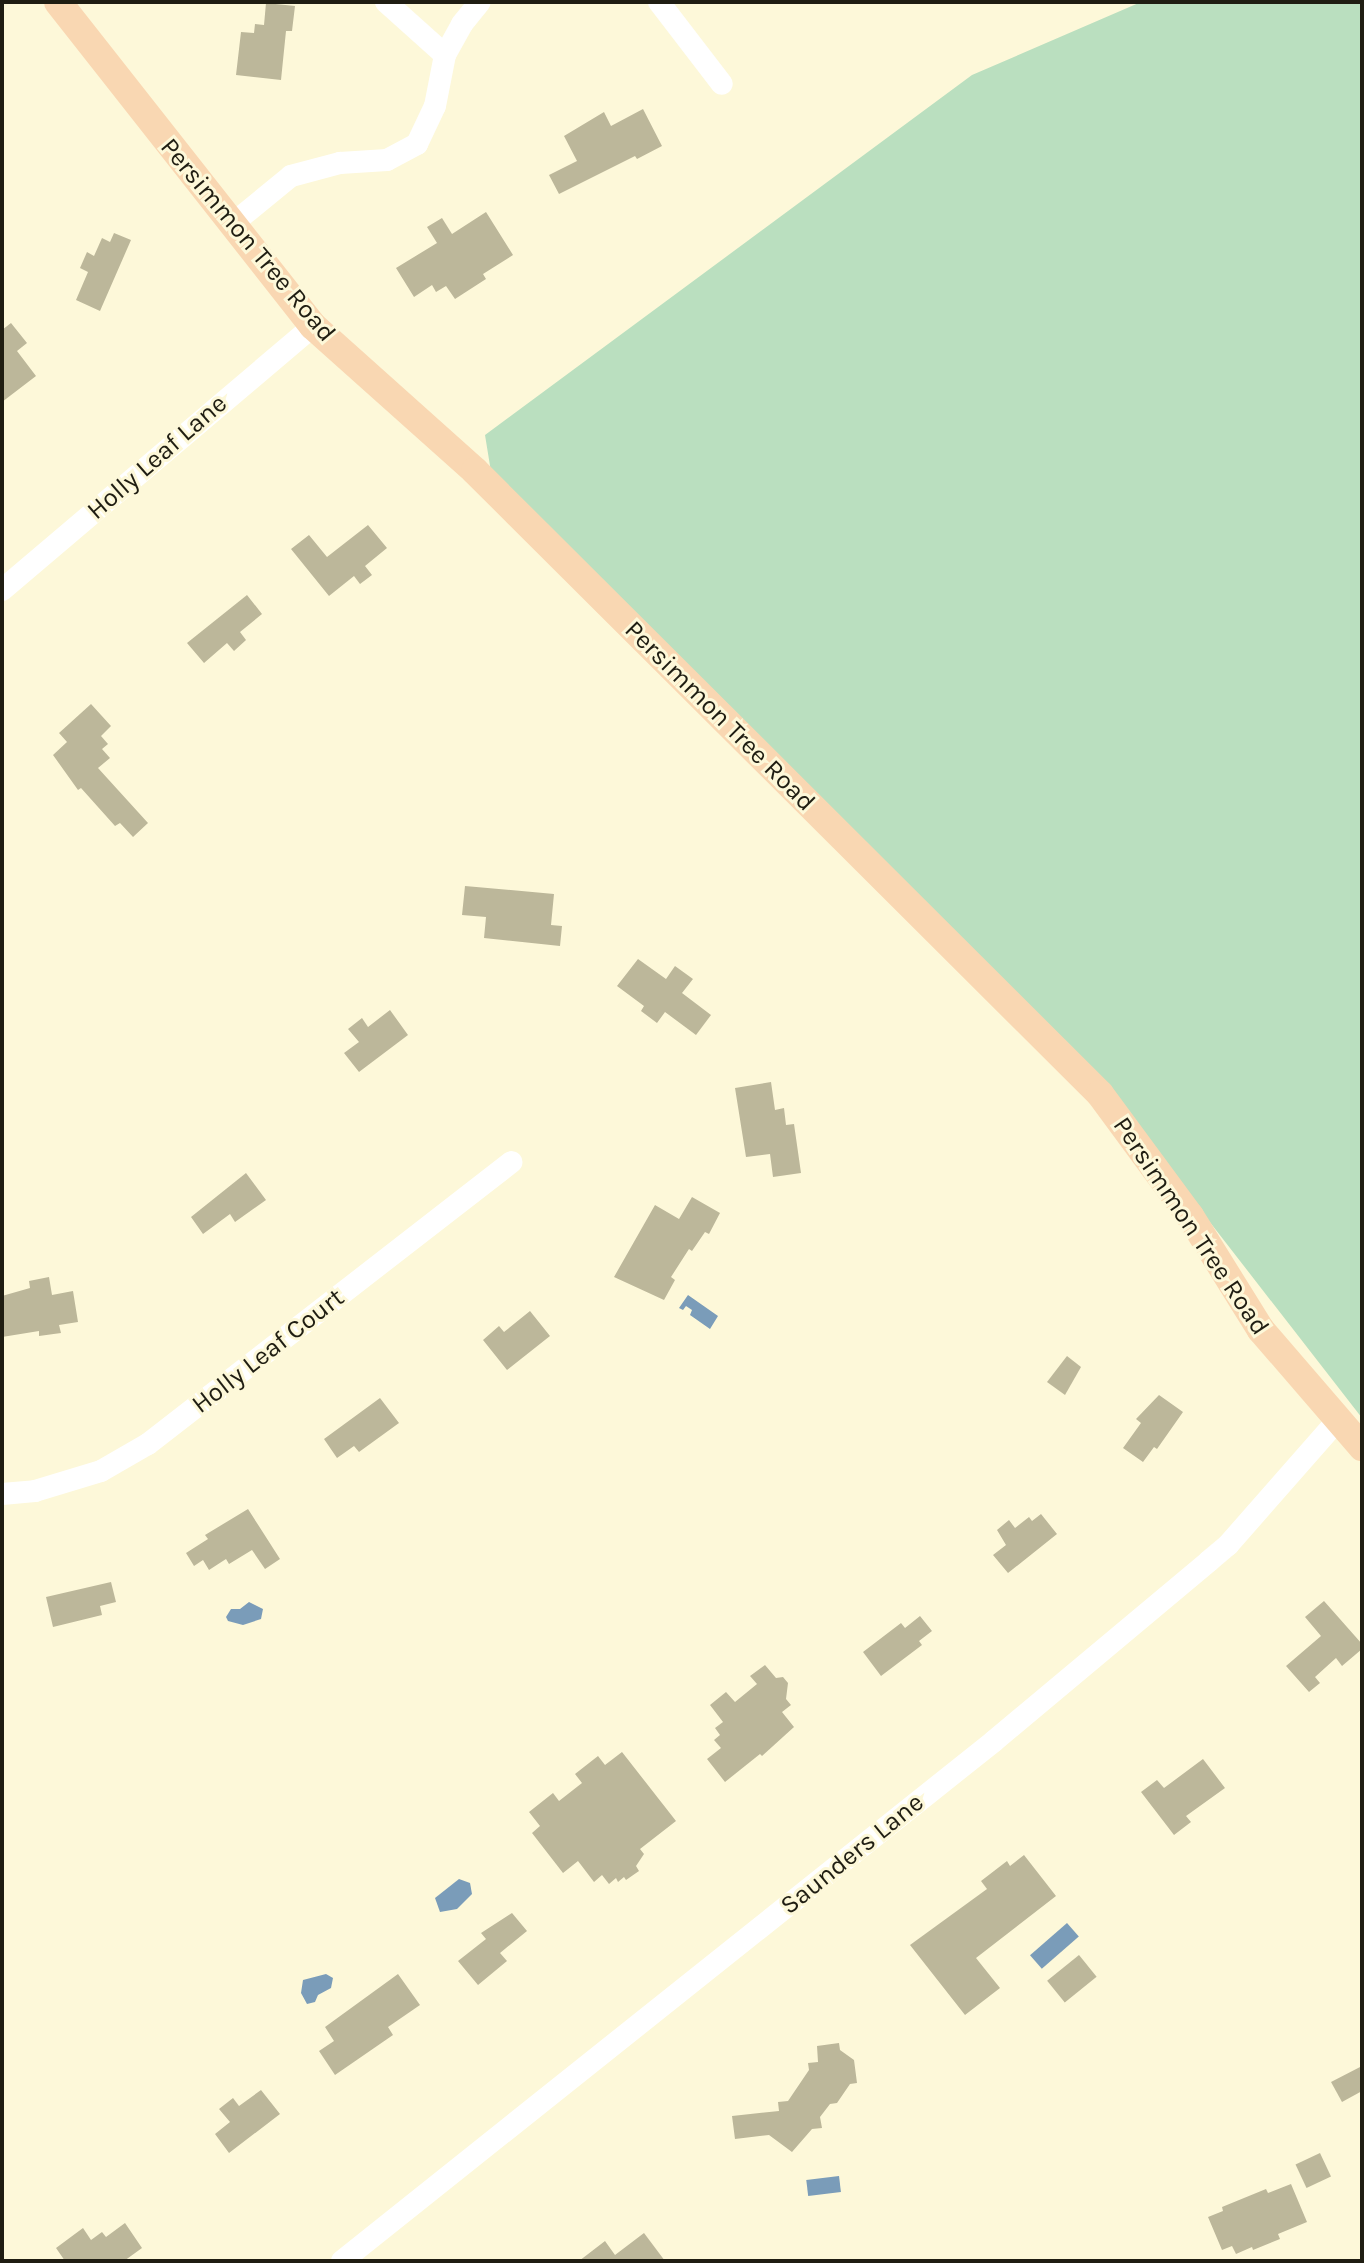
<!DOCTYPE html>
<style>
body{margin:0}
#map{position:relative;width:1364px;height:2263px;overflow:hidden;background:#fdf8d9;font-family:Karla,sans-serif}
div>[style]{position:absolute}
[style*='--x']{left:calc(var(--x)*1px);top:calc(var(--y)*1px);width:calc(var(--w)*1px);rotate:calc(var(--a)*1deg)}
.green>*{inset:0;background:#badfbf}
.water>*{inset:0;background:#7a9cb9;transform-origin:0 0}
.building>*{inset:0;background:#bcb79a;transform-origin:0 0}
.minor>*{height:22px;margin:-11px;padding:0 11px;transform-origin:11px;border-radius:11px;background:#fff}
.major>*{height:28px;margin:-14px;padding:0 14px;transform-origin:14px;border-radius:14px;background:#f9d7b2}
span{translate:-50% -50%;white-space:nowrap;text-align:center;line-height:1.15;-webkit-text-stroke:6px #fdf8d9;paint-order:stroke}
.street-label{font-size:26px;color:#1f1d12}
.frame{position:absolute;inset:0;border:4px solid #1f1d12;pointer-events:none}
</style>
<div id="map">
<div class="green">
<i style="clip-path:polygon(1141px 2px,1362px 2px,1362px 1418px,1101px 1082px,492px 478px,485px 435px,972px 75px)"></i>
</div>
<div class="water">
<i style="clip-path:polygon(688px 1295px,718px 1316px,710px 1329px,690px 1315px,692px 1310px,686px 1306px,683px 1310px,679px 1308px)"></i>
<i style="clip-path:polygon(249px 1602px,263px 1609px,261px 1619px,243px 1625px,228px 1621px,226px 1617px,231px 1609px,240px 1609px)"></i>
<i style="clip-path:polygon(459px 1879px,470px 1883px,472px 1894px,457px 1909px,440px 1912px,435px 1898px)"></i>
<i style="left:1067px;top:1923px;width:18px;height:49px;rotate:49deg"></i>
<i style="clip-path:polygon(326px 1974px,333px 1978px,331px 1988px,318px 1995px,315px 2002px,307px 2004px,301px 1993px,303px 1980px)"></i>
<i style="left:839px;top:2176px;width:16px;height:33px;rotate:83deg"></i>
</div>
<div class="building">
<i style="clip-path:polygon(266px 3px,295px 6px,292px 31px,286px 31px,281px 80px,236px 75px,241px 32px,254px 33px,255px 24px,264px 25px)"></i>
<i style="clip-path:polygon(643px 109px,662px 146px,637px 159px,635px 156px,559px 194px,549px 175px,577px 161px,564px 136px,604px 112px,611px 126px)"></i>
<i style="clip-path:polygon(486px 212px,513px 255px,483px 274px,486px 279px,455px 299px,446px 286px,436px 292px,432px 285px,414px 297px,396px 268px,437px 243px,427px 227px,442px 218px,452px 234px)"></i>
<i style="clip-path:polygon(114px 233px,131px 240px,100px 311px,76px 300px,88px 272px,80px 268px,87px 252px,94px 256px,102px 238px,110px 242px)"></i>
<i style="clip-path:polygon(11px 323px,27px 343px,17px 351px,36px 376px,2px 402px,2px 330px)"></i>
<i style="clip-path:polygon(368px 525px,387px 548px,365px 566px,372px 575px,360px 584px,354px 576px,329px 596px,291px 549px,309px 535px,327px 557px)"></i>
<i style="clip-path:polygon(247px 595px,262px 614px,240px 632px,246px 640px,234px 651px,227px 643px,204px 663px,187px 643px)"></i>
<i style="clip-path:polygon(91px 704px,111px 726px,101px 736px,108px 744px,102px 749px,110px 758px,98px 768px,148px 823px,133px 837px,120px 823px,115px 826px,81px 788px,78px 790px,53px 755px,67px 742px,59px 733px)"></i>
<i style="clip-path:polygon(465px 886px,554px 894px,551px 925px,562px 926px,560px 946px,484px 938px,486px 917px,462px 915px)"></i>
<i style="clip-path:polygon(638px 959px,666px 979px,675px 966px,693px 979px,682px 993px,711px 1015px,696px 1035px,665px 1012px,657px 1023px,641px 1011px,644px 1006px,617px 986px)"></i>
<i style="clip-path:polygon(390px 1010px,408px 1035px,359px 1072px,344px 1053px,359px 1042px,348px 1029px,362px 1018px,368px 1027px)"></i>
<i style="clip-path:polygon(771px 1082px,775px 1110px,784px 1108px,786px 1125px,794px 1124px,801px 1173px,773px 1177px,770px 1154px,746px 1157px,735px 1088px)"></i>
<i style="clip-path:polygon(246px 1173px,266px 1200px,235px 1222px,230px 1214px,203px 1234px,191px 1217px)"></i>
<i style="clip-path:polygon(692px 1197px,720px 1213px,709px 1234px,705px 1232px,692px 1251px,689px 1249px,671px 1277px,675px 1280px,664px 1300px,614px 1277px,655px 1205px,679px 1219px)"></i>
<i style="clip-path:polygon(49px 1277px,52px 1295px,73px 1291px,78px 1322px,59px 1325px,61px 1333px,39px 1336px,39px 1331px,2px 1337px,2px 1296px,30px 1288px,29px 1281px)"></i>
<i style="clip-path:polygon(530px 1311px,550px 1336px,507px 1370px,483px 1340px,499px 1326px,504px 1332px)"></i>
<i style="clip-path:polygon(1067px 1356px,1081px 1367px,1065px 1395px,1047px 1382px)"></i>
<i style="clip-path:polygon(1159px 1395px,1183px 1412px,1157px 1449px,1154px 1447px,1143px 1462px,1123px 1448px,1141px 1423px,1136px 1419px)"></i>
<i style="clip-path:polygon(380px 1398px,399px 1423px,359px 1452px,354px 1446px,337px 1458px,324px 1439px)"></i>
<i style="clip-path:polygon(248px 1509px,280px 1559px,265px 1569px,252px 1550px,229px 1564px,226px 1559px,209px 1570px,203px 1560px,194px 1566px,186px 1553px,208px 1539px,205px 1535px)"></i>
<i style="clip-path:polygon(1041px 1514px,1057px 1534px,1008px 1573px,993px 1555px,1006px 1545px,997px 1530px,1009px 1520px,1015px 1528px,1029px 1517px,1032px 1521px)"></i>
<i style="clip-path:polygon(111px 1582px,116px 1602px,100px 1606px,102px 1615px,53px 1627px,46px 1597px)"></i>
<i style="clip-path:polygon(1324px 1601px,1362px 1644px,1362px 1649px,1342px 1666px,1336px 1658px,1315px 1677px,1320px 1683px,1309px 1692px,1286px 1666px,1321px 1636px,1305px 1617px)"></i>
<i style="clip-path:polygon(920px 1616px,932px 1631px,919px 1641px,922px 1645px,881px 1676px,863px 1652px,901px 1623px,905px 1628px)"></i>
<i style="clip-path:polygon(765px 1665px,776px 1678px,783px 1677px,788px 1683px,786px 1699px,791px 1705px,782px 1712px,794px 1727px,762px 1756px,760px 1754px,725px 1782px,707px 1759px,721px 1748px,714px 1740px,720px 1735px,715px 1728px,723px 1722px,710px 1705px,726px 1692px,735px 1702px,757px 1684px,750px 1676px)"></i>
<i style="clip-path:polygon(622px 1752px,676px 1821px,640px 1849px,644px 1854px,636px 1866px,639px 1871px,626px 1880px,624px 1877px,618px 1882px,616px 1878px,609px 1884px,602px 1875px,594px 1882px,578px 1861px,563px 1873px,532px 1833px,540px 1826px,529px 1812px,553px 1793px,559px 1801px,582px 1783px,575px 1774px,598px 1756px,605px 1765px)"></i>
<i style="clip-path:polygon(1203px 1759px,1225px 1788px,1186px 1816px,1191px 1822px,1174px 1835px,1141px 1792px,1157px 1780px,1164px 1788px)"></i>
<i style="clip-path:polygon(1024px 1855px,1056px 1896px,976px 1958px,1000px 1988px,965px 2015px,910px 1945px,987px 1889px,981px 1881px,1007px 1861px,1010px 1866px)"></i>
<i style="clip-path:polygon(512px 1913px,527px 1931px,500px 1953px,507px 1961px,478px 1985px,458px 1961px,486px 1939px,481px 1933px)"></i>
<i style="left:1079px;top:1955px;width:28px;height:41px;rotate:51deg"></i>
<i style="clip-path:polygon(398px 1974px,420px 2005px,388px 2027px,393px 2035px,335px 2075px,319px 2051px,334px 2041px,325px 2027px)"></i>
<i style="clip-path:polygon(839px 2043px,840px 2050px,854px 2060px,857px 2083px,850px 2084px,837px 2103px,830px 2104px,820px 2117px,822px 2128px,812px 2129px,792px 2152px,769px 2135px,735px 2139px,732px 2116px,779px 2111px,778px 2102px,788px 2101px,809px 2070px,808px 2063px,818px 2062px,817px 2046px)"></i>
<i style="clip-path:polygon(1362px 2066px,1362px 2091px,1342px 2102px,1331px 2082px)"></i>
<i style="clip-path:polygon(261px 2090px,280px 2114px,229px 2153px,215px 2134px,230px 2122px,219px 2109px,233px 2098px,239px 2106px)"></i>
<i style="left:1320px;top:2153px;width:26px;height:27px;rotate:65deg"></i>
<i style="clip-path:polygon(1291px 2184px,1307px 2222px,1278px 2234px,1280px 2239px,1253px 2250px,1252px 2247px,1236px 2254px,1232px 2246px,1222px 2250px,1208px 2217px,1223px 2211px,1222px 2207px,1266px 2189px,1268px 2193px)"></i>
<i style="clip-path:polygon(125px 2223px,142px 2248px,124px 2261px,65px 2261px,56px 2248px,83px 2228px,91px 2240px,102px 2232px,106px 2237px)"></i>
<i style="clip-path:polygon(644px 2233px,665px 2261px,579px 2261px,605px 2241px,615px 2255px)"></i>
</div>
<div class="minor">
<i style="--x:386;--y:2;--w:79;--a:41.9"></i>
<i style="--x:659;--y:2;--w:103;--a:52.5"></i>
<i style="--x:231;--y:225;--w:77;--a:-39.2"></i>
<i style="--x:291;--y:176;--w:51;--a:-14.9"></i>
<i style="--x:340;--y:163;--w:47;--a:-3.7"></i>
<i style="--x:387;--y:160;--w:34;--a:-28"></i>
<i style="--x:417;--y:144;--w:42;--a:-64.7"></i>
<i style="--x:435;--y:106;--w:52;--a:-78.9"></i>
<i style="--x:445;--y:55;--w:35;--a:-61"></i>
<i style="--x:462;--y:24;--w:28;--a:-51"></i>
<i style="--x:2;--y:590;--w:408;--a:-40.3"></i>
<i style="--x:2;--y:1494;--w:33;--a:-5"></i>
<i style="--x:35;--y:1491;--w:69;--a:-16.9"></i>
<i style="--x:101;--y:1471;--w:54;--a:-29.9"></i>
<i style="--x:148;--y:1444;--w:460;--a:-37.8"></i>
<i style="--x:342;--y:2261;--w:834;--a:-38.57"></i>
<i style="--x:994;--y:1741;--w:280;--a:-39.9"></i>
<i style="--x:1209;--y:1561;--w:25;--a:-40"></i>
<i style="--x:1228;--y:1545;--w:165;--a:-48.7"></i>
</div>
<div class="major">
<i style="--x:58;--y:2;--w:412;--a:51.8"></i>
<i style="--x:313;--y:326;--w:217;--a:41.8"></i>
<i style="--x:475;--y:471;--w:882;--a:44.91"></i>
<i style="--x:1100;--y:1094;--w:152;--a:53.6"></i>
<i style="--x:1190;--y:1216;--w:134;--a:58.1"></i>
<i style="--x:1261;--y:1330;--w:155;--a:49.2"></i>
</div>
<div class="street-label">
<span style="left:248px;top:240px;rotate:50deg">Persimmon Tree Road</span>
<span style="left:157px;top:457px;rotate:-41deg">Holly Leaf Lane</span>
<span style="left:720px;top:716px;rotate:45deg">Persimmon Tree Road</span>
<span style="left:1191px;top:1226px;rotate:56deg">Persimmon Tree Road</span>
<span style="left:268px;top:1351px;rotate:-38deg">Holly Leaf Court</span>
<span style="left:852px;top:1854px;rotate:-39deg">Saunders Lane</span>
</div>
<div class="frame"></div>
</div>
